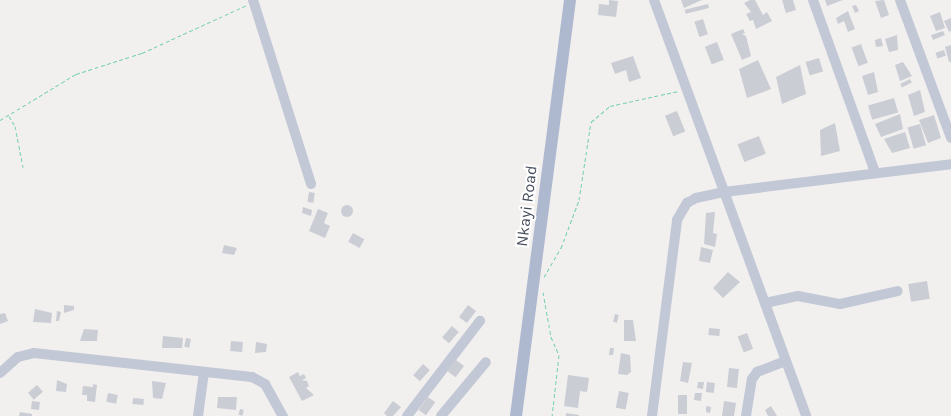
<!DOCTYPE html>
<style>
body{margin:0}
#map{position:relative;width:951px;height:416px;overflow:hidden;background:#f2efef;font-family:Karla,sans-serif}
div>[style]{position:absolute}
[style*='--x']{left:calc(var(--x)*1px);top:calc(var(--y)*1px);width:calc(var(--w)*1px);rotate:calc(var(--a)*1deg)}
.building>*{inset:0;background:#cbcdd5;transform-origin:0 0}
.round{border-radius:50%}
.path>*{height:1px;margin-top:-0.5px;transform-origin:0;background:repeating-linear-gradient(90deg,#73d0b3 0 4px,transparent 0 6.5px)}
.minor>*{height:10px;margin:-5px;padding:0 5px;transform-origin:5px;border-radius:5px;background:#c2c8d5}
.major>*{height:12px;margin:-6px;padding:0 6px;transform-origin:6px;border-radius:6px;background:#aeb9cf}
span{translate:-50% -50%;white-space:nowrap;text-align:center;line-height:1.15;-webkit-text-stroke:4px #fff;paint-order:stroke}
.street-label{font-size:16px;color:#464e5d}
</style>
<div id="map">
<div class="building">
<i style="clip-path:polygon(609px 0,618px 1px,616px 17px,598px 15px,599px 4px,609px 5px)"></i>
<i style="clip-path:polygon(681px 0,702px 0,684px 8px)"></i>
<i style="clip-path:polygon(750px 0,755px 0,763px 15px,767px 12px,772px 21px,756px 29px,753px 20px,750px 21px,746px 14px,751px 12px,744px 3px)"></i>
<i style="clip-path:polygon(782px 0,793px 0,796px 10px,786px 13px)"></i>
<i style="clip-path:polygon(825px 0,843px 0,827px 6px)"></i>
<i style="clip-path:polygon(884px 0,889px 15px,881px 18px,875px 1px)"></i>
<i style="left:708px;top:4px;width:4px;height:24px;rotate:76deg"></i>
<i style="clip-path:polygon(856px 5px,859px 11px,855px 13px,852px 6px)"></i>
<i style="clip-path:polygon(848px 11px,855px 29px,848px 32px,844px 21px,838px 24px,836px 18px)"></i>
<i style="clip-path:polygon(940px 12px,945px 28px,936px 31px,930px 16px)"></i>
<i style="clip-path:polygon(951px 18px,951px 31px,949px 32px,944px 21px)"></i>
<i style="left:703px;top:19px;width:16px;height:9px;rotate:72deg"></i>
<i style="clip-path:polygon(743px 29px,745px 33px,742px 34px,746px 36px,751px 56px,742px 60px,731px 34px)"></i>
<i style="clip-path:polygon(943px 31px,945px 35px,933px 40px,931px 35px)"></i>
<i style="clip-path:polygon(897px 35px,898px 50px,889px 52px,885px 39px)"></i>
<i style="clip-path:polygon(881px 38px,883px 46px,876px 47px,875px 40px)"></i>
<i style="left:717px;top:42px;width:19px;height:13px;rotate:69deg"></i>
<i style="left:861px;top:44px;width:20px;height:10px;rotate:70deg"></i>
<i style="clip-path:polygon(951px 45px,951px 62px,949px 62px,945px 47px)"></i>
<i style="left:944px;top:50px;width:6px;height:9px;rotate:72deg"></i>
<i style="clip-path:polygon(633px 56px,641px 78px,629px 82px,626px 70px,615px 74px,611px 63px)"></i>
<i style="left:819px;top:58px;width:14px;height:14px;rotate:73deg"></i>
<i style="clip-path:polygon(758px 60px,771px 89px,747px 98px,739px 69px)"></i>
<i style="clip-path:polygon(903px 62px,912px 76px,900px 81px,895px 65px)"></i>
<i style="clip-path:polygon(800px 65px,806px 94px,782px 104px,776px 77px)"></i>
<i style="clip-path:polygon(874px 72px,878px 92px,868px 95px,862px 76px)"></i>
<i style="left:910px;top:79px;width:4px;height:11px;rotate:63deg"></i>
<i style="clip-path:polygon(920px 90px,925px 112px,914px 116px,908px 95px)"></i>
<i style="left:894px;top:98px;width:15px;height:27px;rotate:74deg"></i>
<i style="left:677px;top:111px;width:22px;height:13px;rotate:68deg"></i>
<i style="clip-path:polygon(900px 114px,903px 129px,881px 137px,875px 124px)"></i>
<i style="clip-path:polygon(934px 115px,941px 138px,928px 143px,919px 120px)"></i>
<i style="clip-path:polygon(835px 123px,840px 151px,821px 156px,820px 130px)"></i>
<i style="left:920px;top:124px;width:22px;height:13px;rotate:74deg"></i>
<i style="clip-path:polygon(905px 132px,910px 148px,892px 153px,884px 139px)"></i>
<i style="left:759px;top:136px;width:19px;height:23px;rotate:69deg"></i>
<i style="left:309px;top:192px;width:6px;height:10px;rotate:9deg"></i>
<i class="round" style="left:341px;top:205px;width:12px;height:12px"></i>
<i style="clip-path:polygon(303px 207px,312px 210px,311px 216px,302px 213px)"></i>
<i style="clip-path:polygon(318px 209px,328px 213px,324px 223px,330px 226px,325px 238px,309px 231px)"></i>
<i style="clip-path:polygon(715px 212px,713px 233px,717px 234px,715px 247px,704px 244px,706px 213px)"></i>
<i style="left:353px;top:233px;width:13px;height:10px;rotate:29deg"></i>
<i style="clip-path:polygon(224px 245px,237px 248px,234px 255px,222px 253px)"></i>
<i style="clip-path:polygon(701px 247px,713px 250px,710px 263px,699px 261px)"></i>
<i style="clip-path:polygon(728px 272px,740px 282px,723px 298px,713px 288px)"></i>
<i style="left:927px;top:281px;width:18px;height:19px;rotate:81deg"></i>
<i style="clip-path:polygon(64px 305px,74px 306px,74px 310px,64px 313px)"></i>
<i style="left:468px;top:305px;width:10px;height:15px;rotate:37deg"></i>
<i style="clip-path:polygon(35px 309px,52px 313px,51px 323px,33px 322px)"></i>
<i style="clip-path:polygon(57px 311px,61px 312px,59px 321px,56px 321px)"></i>
<i style="clip-path:polygon(5px 313px,8px 321px,0 324px,0 314px)"></i>
<i style="left:615px;top:314px;width:4px;height:8px;rotate:14deg"></i>
<i style="clip-path:polygon(624px 320px,633px 320px,636px 341px,624px 341px)"></i>
<i style="left:452px;top:326px;width:9px;height:15px;rotate:41deg"></i>
<i style="left:709px;top:328px;width:11px;height:7px;rotate:5deg"></i>
<i style="clip-path:polygon(84px 329px,98px 330px,97px 341px,80px 341px)"></i>
<i style="left:747px;top:333px;width:17px;height:10px;rotate:69deg"></i>
<i style="clip-path:polygon(163px 336px,183px 338px,182px 348px,162px 348px)"></i>
<i style="left:186px;top:338px;width:5px;height:9px;rotate:11deg"></i>
<i style="left:231px;top:341px;width:12px;height:10px;rotate:5deg"></i>
<i style="clip-path:polygon(256px 342px,267px 344px,266px 352px,255px 353px)"></i>
<i style="clip-path:polygon(610px 348px,614px 348px,613px 355px,609px 355px)"></i>
<i style="clip-path:polygon(621px 353px,630px 355px,631px 372px,627px 375px,618px 374px)"></i>
<i style="left:456px;top:360px;width:10px;height:14px;rotate:37deg"></i>
<i style="clip-path:polygon(683px 362px,692px 363px,688px 383px,680px 381px)"></i>
<i style="left:423px;top:364px;width:9px;height:15px;rotate:41deg"></i>
<i style="left:729px;top:368px;width:10px;height:19px;rotate:6deg"></i>
<i style="clip-path:polygon(298px 372px,300px 376px,304px 374px,306px 378px,302px 380px,307px 381px,309px 386px,306px 388px,314px 395px,302px 401px,289px 377px)"></i>
<i style="clip-path:polygon(568px 375px,589px 378px,587px 392px,580px 391px,578px 408px,564px 406px)"></i>
<i style="clip-path:polygon(57px 380px,67px 384px,66px 392px,56px 391px)"></i>
<i style="clip-path:polygon(152px 381px,166px 383px,162px 399px,153px 398px)"></i>
<i style="clip-path:polygon(698px 382px,704px 382px,703px 389px,697px 388px)"></i>
<i style="left:707px;top:382px;width:8px;height:10px;rotate:7deg"></i>
<i style="clip-path:polygon(93px 384px,97px 385px,95px 402px,87px 401px,87px 395px,82px 395px,83px 386px,93px 387px)"></i>
<i style="left:37px;top:385px;width:9px;height:12px;rotate:49deg"></i>
<i style="left:619px;top:391px;width:10px;height:17px;rotate:11deg"></i>
<i style="left:108px;top:393px;width:10px;height:9px;rotate:11deg"></i>
<i style="clip-path:polygon(695px 393px,702px 393px,701px 401px,694px 400px)"></i>
<i style="left:678px;top:395px;width:9px;height:19px"></i>
<i style="clip-path:polygon(218px 397px,237px 397px,236px 410px,217px 408px)"></i>
<i style="left:428px;top:397px;width:9px;height:16px;rotate:36deg"></i>
<i style="left:133px;top:398px;width:11px;height:6px;rotate:5deg"></i>
<i style="left:32px;top:401px;width:8px;height:8px;rotate:7deg"></i>
<i style="clip-path:polygon(393px 401px,401px 407px,393px 416px,387px 416px,384px 413px)"></i>
<i style="clip-path:polygon(724px 401px,736px 403px,734px 416px,722px 416px)"></i>
<i style="clip-path:polygon(706px 406px,711px 407px,710px 413px,706px 412px)"></i>
<i style="clip-path:polygon(771px 406px,777px 416px,768px 416px,765px 410px)"></i>
<i style="left:240px;top:409px;width:4px;height:6px;rotate:14deg"></i>
<i style="clip-path:polygon(20px 412px,32px 414px,32px 416px,19px 416px)"></i>
<i style="clip-path:polygon(566px 413px,579px 415px,579px 416px,566px 416px)"></i>
</div>
<div class="path">
<i style="--x:9;--y:116;--w:12;--a:59"></i>
<i style="--x:15;--y:126;--w:42;--a:79"></i>
<i style="--x:0;--y:120;--w:89;--a:-31.2"></i>
<i style="--x:76;--y:74;--w:69;--a:-17.7"></i>
<i style="--x:142;--y:53;--w:115;--a:-24.6"></i>
<i style="--x:544;--y:277;--w:34;--a:-60"></i>
<i style="--x:561;--y:248;--w:51;--a:-69.4"></i>
<i style="--x:579;--y:200;--w:79;--a:-81.3"></i>
<i style="--x:591;--y:122;--w:25;--a:-40"></i>
<i style="--x:610;--y:106;--w:70;--a:-12.4"></i>
<i style="--x:543;--y:292;--w:46;--a:79.9"></i>
<i style="--x:551;--y:337;--w:20;--a:66"></i>
<i style="--x:559;--y:355;--w:61;--a:96.5"></i>
</div>
<div class="minor">
<i style="--x:253;--y:0;--w:193;--a:72.5"></i>
<i style="--x:654;--y:0;--w:443;--a:69.9"></i>
<i style="--x:813;--y:0;--w:183;--a:70.2"></i>
<i style="--x:900;--y:0;--w:147;--a:69.7"></i>
<i style="--x:765;--y:303;--w:34;--a:-12"></i>
<i style="--x:798;--y:296;--w:43;--a:10.8"></i>
<i style="--x:840;--y:304;--w:59;--a:-12.6"></i>
<i style="--x:0;--y:373;--w:24;--a:-42"></i>
<i style="--x:18;--y:357;--w:16;--a:-14"></i>
<i style="--x:34;--y:353;--w:219;--a:6.3"></i>
<i style="--x:252;--y:377;--w:15;--a:28"></i>
<i style="--x:265;--y:384;--w:37;--a:61"></i>
<i style="--x:198;--y:416;--w:44;--a:-82.2"></i>
<i style="--x:407;--y:416;--w:120;--a:-52.5"></i>
<i style="--x:441;--y:416;--w:70;--a:-50.2"></i>
<i style="--x:652;--y:416;--w:198;--a:-82.7"></i>
<i style="--x:677;--y:220;--w:20;--a:-60"></i>
<i style="--x:687;--y:203;--w:10;--a:-29"></i>
<i style="--x:696;--y:198;--w:29;--a:-12"></i>
<i style="--x:724;--y:192;--w:229;--a:-7"></i>
<i style="--x:746;--y:416;--w:37;--a:-81"></i>
<i style="--x:752;--y:379;--w:9;--a:-54"></i>
<i style="--x:757;--y:372;--w:30;--a:-21"></i>
</div>
<div class="major">
<i style="--x:516;--y:416;--w:419;--a:-82.6"></i>
</div>
<div class="street-label">
<span style="left:527px;top:206px;rotate:-83deg">Nkayi Road</span>
</div>
</div>
